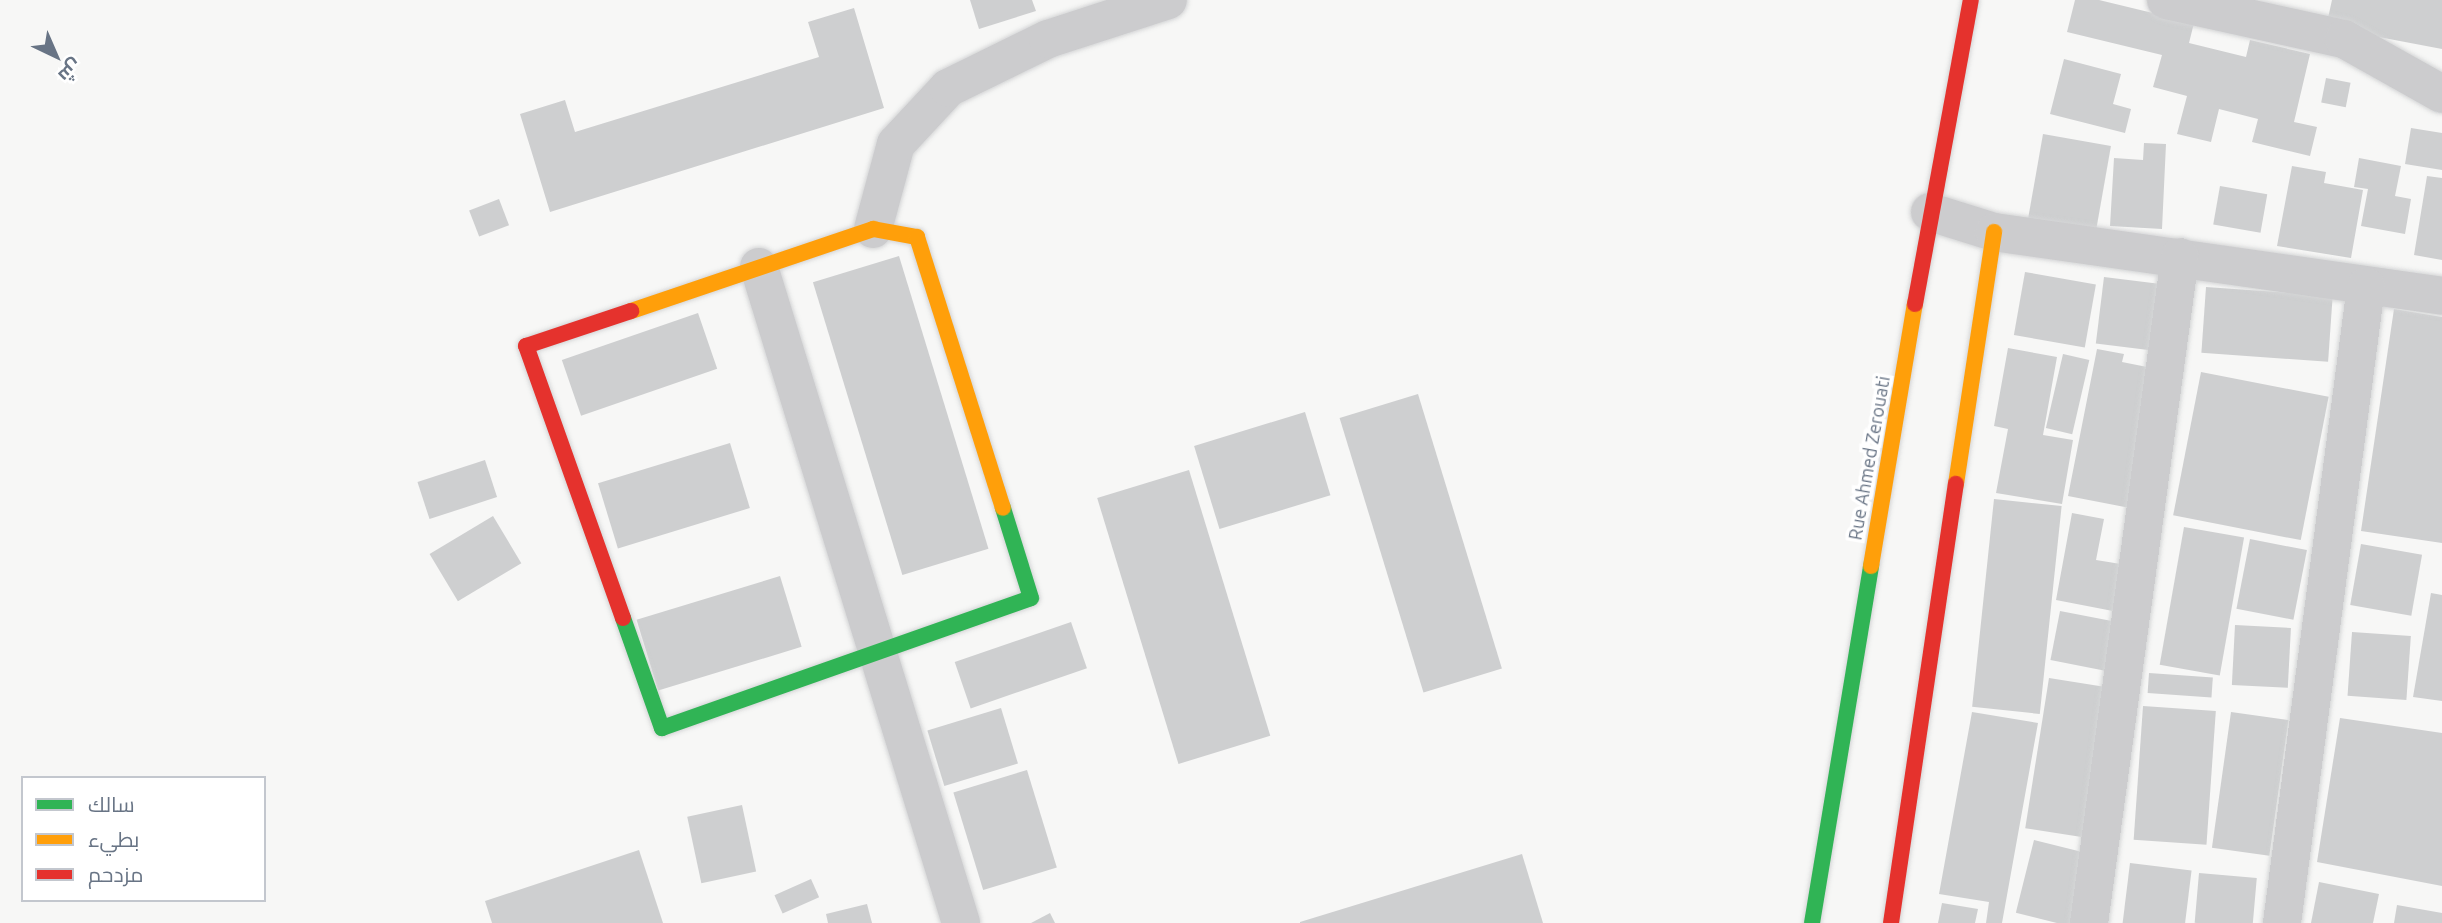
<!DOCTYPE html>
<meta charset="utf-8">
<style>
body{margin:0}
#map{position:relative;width:2442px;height:923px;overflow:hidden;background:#f7f7f6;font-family:Ubuntu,Cairo,sans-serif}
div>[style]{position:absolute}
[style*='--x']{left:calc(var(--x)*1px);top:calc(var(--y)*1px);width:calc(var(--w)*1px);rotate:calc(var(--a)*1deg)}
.building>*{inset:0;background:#cecfd0;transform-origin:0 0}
.roads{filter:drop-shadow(0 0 2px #d4d5d6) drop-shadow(0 0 2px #d4d5d6)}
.street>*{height:38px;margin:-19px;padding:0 19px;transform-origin:19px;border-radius:19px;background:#ccccce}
.fast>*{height:16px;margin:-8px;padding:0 8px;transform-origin:8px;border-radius:8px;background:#30b455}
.slow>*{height:16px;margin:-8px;padding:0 8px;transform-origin:8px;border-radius:8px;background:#ff9f0a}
.jam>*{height:16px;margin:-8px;padding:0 8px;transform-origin:8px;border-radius:8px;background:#e5322d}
span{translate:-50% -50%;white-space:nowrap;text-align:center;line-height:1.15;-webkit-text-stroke:7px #fff;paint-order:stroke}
.street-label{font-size:18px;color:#687485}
.legend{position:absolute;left:21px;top:776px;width:245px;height:126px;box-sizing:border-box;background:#fff;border:2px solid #c3c7ce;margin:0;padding:9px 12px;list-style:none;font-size:21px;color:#687485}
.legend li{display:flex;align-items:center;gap:14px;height:35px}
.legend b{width:35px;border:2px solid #c3c7ce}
.north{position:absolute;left:21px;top:21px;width:70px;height:70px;-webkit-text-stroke:5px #fff;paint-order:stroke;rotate:136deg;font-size:19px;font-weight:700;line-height:28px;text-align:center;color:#687485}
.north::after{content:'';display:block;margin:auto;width:24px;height:32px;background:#687485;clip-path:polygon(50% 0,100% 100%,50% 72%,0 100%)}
</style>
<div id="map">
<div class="building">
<i style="clip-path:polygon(970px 0,1032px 0,1036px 11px,979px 29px)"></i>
<i style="clip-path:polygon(2075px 0,2099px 0,2194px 23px,2189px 43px,2246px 57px,2250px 40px,2310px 54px,2294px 122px,2317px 127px,2310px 156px,2252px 142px,2258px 119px,2219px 109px,2211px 142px,2177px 134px,2187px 96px,2153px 87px,2162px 55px,2067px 32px)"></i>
<i style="clip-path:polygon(2332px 0,2442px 0,2442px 49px,2326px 27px)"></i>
<i style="clip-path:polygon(854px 8px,884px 108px,550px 212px,520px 114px,565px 100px,575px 132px,819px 57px,808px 22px)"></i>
<i style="clip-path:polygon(2064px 59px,2121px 74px,2113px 104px,2131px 109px,2125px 133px,2050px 114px)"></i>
<i style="left:2326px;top:78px;width:25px;height:25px;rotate:11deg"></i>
<i style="clip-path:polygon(2411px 128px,2442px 133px,2442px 170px,2405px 164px)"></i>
<i style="left:2043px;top:134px;width:69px;height:95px;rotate:10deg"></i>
<i style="clip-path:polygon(2144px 143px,2166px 144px,2162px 229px,2110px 226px,2114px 158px,2143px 160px)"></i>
<i style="clip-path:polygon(2359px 158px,2401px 166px,2395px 196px,2411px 199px,2405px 234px,2361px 226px,2368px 189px,2354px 187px)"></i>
<i style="clip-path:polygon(2292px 166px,2326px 172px,2324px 183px,2363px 190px,2351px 258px,2277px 246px)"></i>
<i style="clip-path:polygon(2427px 176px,2442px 178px,2442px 260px,2414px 255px)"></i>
<i style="left:2220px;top:186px;width:48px;height:39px;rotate:10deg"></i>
<i style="left:499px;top:199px;width:28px;height:32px;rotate:69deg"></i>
<i style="left:899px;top:256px;width:306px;height:90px;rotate:73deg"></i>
<i style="left:2025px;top:272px;width:72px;height:64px;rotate:10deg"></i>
<i style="left:2104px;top:277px;width:55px;height:67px;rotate:7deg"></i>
<i style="left:2206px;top:287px;width:127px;height:66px;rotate:4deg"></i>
<i style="clip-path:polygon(2394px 309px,2442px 317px,2442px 543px,2361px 531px)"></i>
<i style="left:698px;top:313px;width:59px;height:144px;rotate:71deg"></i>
<i style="clip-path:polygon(2008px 348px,2057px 357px,2043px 435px,2073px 440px,2062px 504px,1996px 493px,2008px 429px,1994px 426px)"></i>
<i style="clip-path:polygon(2097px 349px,2124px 354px,2122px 362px,2157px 369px,2130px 508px,2068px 496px)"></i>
<i style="left:2063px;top:354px;width:27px;height:76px;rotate:13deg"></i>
<i style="left:2201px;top:372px;width:130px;height:146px;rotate:11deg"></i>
<i style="left:1418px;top:394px;width:287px;height:82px;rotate:73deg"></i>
<i style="left:1305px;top:412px;width:87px;height:116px;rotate:73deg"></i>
<i style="left:730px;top:443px;width:68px;height:138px;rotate:73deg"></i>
<i style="left:485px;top:460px;width:39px;height:71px;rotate:72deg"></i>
<i style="left:1189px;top:470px;width:278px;height:96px;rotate:73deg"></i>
<i style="left:1994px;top:499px;width:68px;height:209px;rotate:6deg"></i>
<i style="clip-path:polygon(2072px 513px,2104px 519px,2096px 560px,2127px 565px,2118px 612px,2056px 600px)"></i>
<i style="left:493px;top:516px;width:55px;height:74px;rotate:59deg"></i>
<i style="left:2184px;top:527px;width:61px;height:140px;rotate:10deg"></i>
<i style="left:2250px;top:539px;width:58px;height:71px;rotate:11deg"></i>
<i style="left:2361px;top:544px;width:62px;height:62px;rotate:10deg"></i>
<i style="left:780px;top:576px;width:74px;height:150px;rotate:73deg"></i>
<i style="clip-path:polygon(2431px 593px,2442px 595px,2442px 701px,2413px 697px)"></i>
<i style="left:2060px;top:611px;width:62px;height:50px;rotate:11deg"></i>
<i style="left:1071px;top:622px;width:49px;height:123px;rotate:71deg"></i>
<i style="left:2235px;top:625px;width:56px;height:60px;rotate:3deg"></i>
<i style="left:2352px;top:632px;width:59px;height:64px;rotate:4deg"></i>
<i style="left:2149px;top:673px;width:64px;height:20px;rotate:4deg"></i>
<i style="left:2049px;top:678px;width:62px;height:152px;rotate:9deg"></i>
<i style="left:2143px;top:706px;width:73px;height:134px;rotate:4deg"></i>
<i style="left:1001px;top:708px;width:58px;height:77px;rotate:73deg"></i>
<i style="clip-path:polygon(1972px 712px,2038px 723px,2002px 923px,1986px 923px,1989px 902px,1939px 894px)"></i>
<i style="left:2231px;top:712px;width:58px;height:137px;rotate:8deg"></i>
<i style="clip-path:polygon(2340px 718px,2442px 733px,2442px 886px,2317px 862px)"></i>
<i style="left:1027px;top:770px;width:102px;height:77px;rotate:73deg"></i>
<i style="left:742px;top:805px;width:68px;height:56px;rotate:78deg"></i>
<i style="left:2034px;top:840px;width:61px;height:75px;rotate:14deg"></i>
<i style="clip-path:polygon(639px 850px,663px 923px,492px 923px,485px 901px)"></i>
<i style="clip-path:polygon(1522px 854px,1543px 923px,1300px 923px,1300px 922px)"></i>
<i style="left:2130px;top:863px;width:62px;height:61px;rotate:7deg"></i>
<i style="left:2199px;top:873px;width:58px;height:50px;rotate:5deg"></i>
<i style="left:811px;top:879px;width:20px;height:40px;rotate:66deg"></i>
<i style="clip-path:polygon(2319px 882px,2379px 894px,2373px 923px,2311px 923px)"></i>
<i style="clip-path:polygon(1942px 903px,1978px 909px,1975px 923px,1938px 923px)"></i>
<i style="clip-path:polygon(867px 904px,872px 923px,828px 923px,826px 914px)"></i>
<i style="clip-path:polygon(2397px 905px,2442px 913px,2442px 923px,2394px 923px)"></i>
<i style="clip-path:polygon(1050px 913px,1055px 923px,1031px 923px)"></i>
</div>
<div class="roads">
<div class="street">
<i style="--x:2166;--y:0;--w:182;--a:12.4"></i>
<i style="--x:2344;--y:39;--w:112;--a:29.3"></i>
<i style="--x:1930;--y:212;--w:67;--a:17.4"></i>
<i style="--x:1994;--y:232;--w:453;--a:8.1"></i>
<i style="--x:873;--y:229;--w:88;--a:-74.9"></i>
<i style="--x:896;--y:144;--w:76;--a:-47.1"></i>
<i style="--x:948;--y:88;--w:111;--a:-26.1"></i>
<i style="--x:1048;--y:39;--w:126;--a:-18"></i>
<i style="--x:759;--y:267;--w:686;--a:72.88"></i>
<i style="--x:2089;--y:923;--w:672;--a:-82.22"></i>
<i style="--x:2282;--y:923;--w:642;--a:-82.48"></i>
</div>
<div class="fast">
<i style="--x:623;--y:618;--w:117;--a:70.5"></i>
<i style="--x:662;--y:728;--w:391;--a:-19.4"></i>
<i style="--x:1031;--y:598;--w:94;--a:-107.3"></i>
<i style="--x:1812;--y:923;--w:362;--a:-80.6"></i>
</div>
<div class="slow">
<i style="--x:873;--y:229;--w:45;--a:10.3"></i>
<i style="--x:917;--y:237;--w:284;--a:72.4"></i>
<i style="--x:631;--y:311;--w:256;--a:-18.7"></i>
<i style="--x:1956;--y:484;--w:255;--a:-81.4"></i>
<i style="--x:1871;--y:566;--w:266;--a:-80.5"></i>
</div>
<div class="jam">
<i style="--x:1915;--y:304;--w:309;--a:-79.6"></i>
<i style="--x:623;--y:618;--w:289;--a:-109.6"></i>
<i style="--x:526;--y:346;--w:111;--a:-18.4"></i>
<i style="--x:1891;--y:923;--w:444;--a:-81.6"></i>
</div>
</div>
<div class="street-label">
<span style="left:1869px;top:458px;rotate:-80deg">Rue Ahmed Zerouati</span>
</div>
<ul class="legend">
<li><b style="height:9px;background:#30b455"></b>سالك</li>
<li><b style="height:9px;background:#ff9f0a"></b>بطيء</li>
<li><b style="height:9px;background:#e5322d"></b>مزدحم</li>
</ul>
<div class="north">ش</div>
</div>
